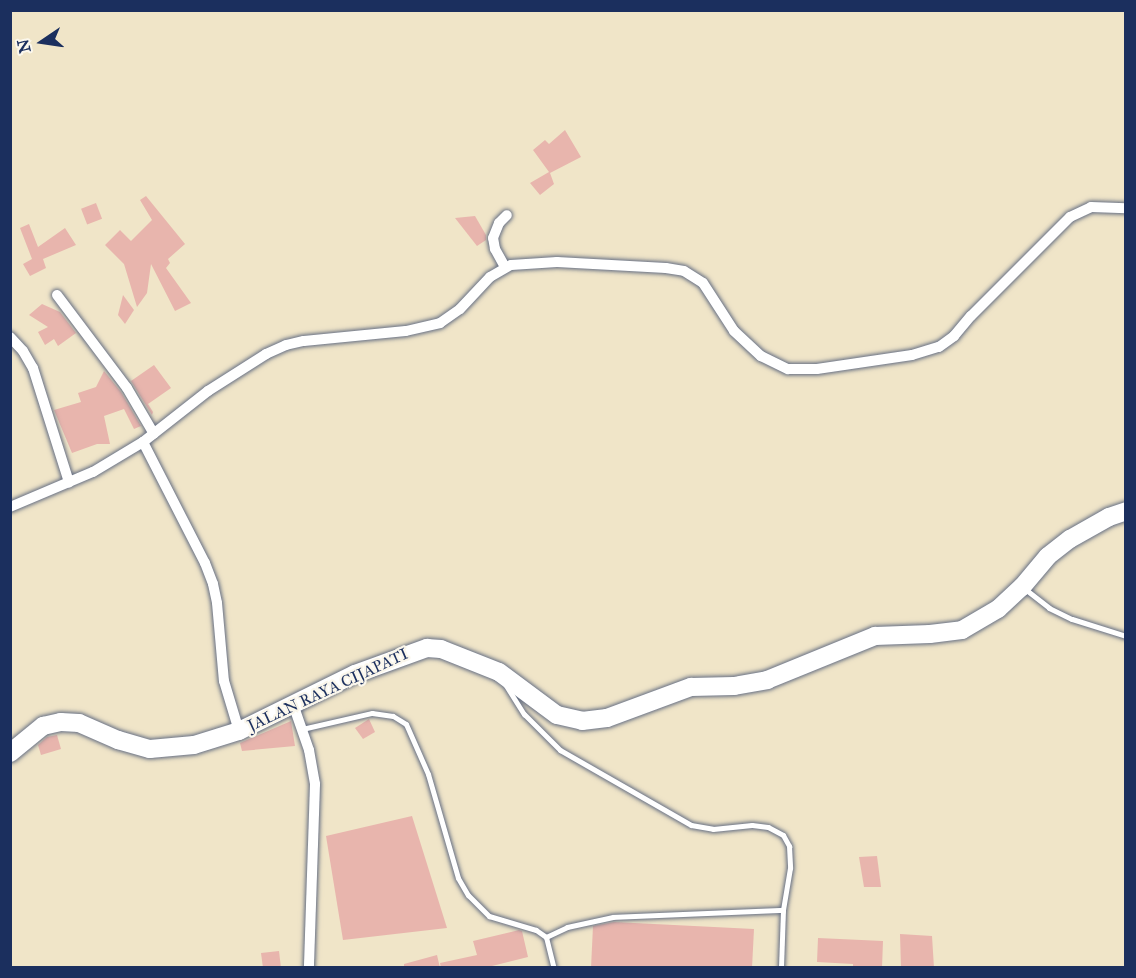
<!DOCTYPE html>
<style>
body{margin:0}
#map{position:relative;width:1136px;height:978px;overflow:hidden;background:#f0e5c8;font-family:"IM FELL Great Primer",serif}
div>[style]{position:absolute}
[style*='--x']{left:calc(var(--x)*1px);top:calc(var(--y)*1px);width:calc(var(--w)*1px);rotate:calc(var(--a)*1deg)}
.building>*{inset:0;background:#e8b5ad;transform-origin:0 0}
.roads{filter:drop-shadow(0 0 2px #666f83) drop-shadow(0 0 2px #666f83)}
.lane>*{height:5px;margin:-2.5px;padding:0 2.5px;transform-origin:2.5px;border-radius:2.5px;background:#fff}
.street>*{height:10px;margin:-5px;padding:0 5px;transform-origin:5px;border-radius:5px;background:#fff}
.primary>*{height:18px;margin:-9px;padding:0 9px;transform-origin:9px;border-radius:9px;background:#fff}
span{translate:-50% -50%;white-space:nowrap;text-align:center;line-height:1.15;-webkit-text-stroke:4.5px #fbf7ec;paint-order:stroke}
.street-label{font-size:16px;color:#1b2f5e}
.frame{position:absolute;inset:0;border:12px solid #1b2f5e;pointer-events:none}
.north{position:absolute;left:12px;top:12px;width:60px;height:60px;-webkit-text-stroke:4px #fbf7ec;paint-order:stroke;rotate:257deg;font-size:16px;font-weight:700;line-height:24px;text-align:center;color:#1b2f5e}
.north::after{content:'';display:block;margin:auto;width:21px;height:27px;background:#1b2f5e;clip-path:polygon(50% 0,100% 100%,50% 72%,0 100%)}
</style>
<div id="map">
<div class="building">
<i style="clip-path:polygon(565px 130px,581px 157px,550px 173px,554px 184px,540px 195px,530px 183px,549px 172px,533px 150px,545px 140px,549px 144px)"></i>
<i style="clip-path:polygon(146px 196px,185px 244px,168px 259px,170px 263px,166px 268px,191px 303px,175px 311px,151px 264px,147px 293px,137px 307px,124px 264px,105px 245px,120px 230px,131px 241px,152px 220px,140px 200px)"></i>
<i style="left:96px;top:203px;width:17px;height:16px;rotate:69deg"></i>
<i style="clip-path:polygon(475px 216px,486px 235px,486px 240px,477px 246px,455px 218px)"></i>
<i style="clip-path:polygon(29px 224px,38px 247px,65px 228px,76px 245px,43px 259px,46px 268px,30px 276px,23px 264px,32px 259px,20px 228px)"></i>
<i style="clip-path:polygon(123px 295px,134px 310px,125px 324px,118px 315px)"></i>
<i style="clip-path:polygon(42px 304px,60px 312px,76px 333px,58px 346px,54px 339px,45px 345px,38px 332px,48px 327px,29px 315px)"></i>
<i style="clip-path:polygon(154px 365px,171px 388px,148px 404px,153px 412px,152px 415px,131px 381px)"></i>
<i style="clip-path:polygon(104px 371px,121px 392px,141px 426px,134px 429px,124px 409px,104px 416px,110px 444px,97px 444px,72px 453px,54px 410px,81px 402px,78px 393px,96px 387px)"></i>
<i style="clip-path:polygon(369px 719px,375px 732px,363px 739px,355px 728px)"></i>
<i style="clip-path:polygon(291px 721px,295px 746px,242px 751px,240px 743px)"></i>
<i style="clip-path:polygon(57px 735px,61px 749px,41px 755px,38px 745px,47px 737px)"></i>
<i style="clip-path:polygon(412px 816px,447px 928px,343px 940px,326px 836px)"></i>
<i style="clip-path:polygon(877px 856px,881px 887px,864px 887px,859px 857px)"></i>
<i style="clip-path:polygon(614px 922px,754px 929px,752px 968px,591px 968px,593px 926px)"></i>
<i style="clip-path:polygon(519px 930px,522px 931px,528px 957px,484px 968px,441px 968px,440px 963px,477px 955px,473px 941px)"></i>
<i style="clip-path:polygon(900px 934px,932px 936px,934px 968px,901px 968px)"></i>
<i style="clip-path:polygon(818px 938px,883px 941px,882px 968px,853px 968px,853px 964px,817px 962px)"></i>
<i style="clip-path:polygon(279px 951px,281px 968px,263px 968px,261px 953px)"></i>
<i style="clip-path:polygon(437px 955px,440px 968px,404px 968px,404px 964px)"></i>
</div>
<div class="roads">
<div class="lane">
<i style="--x:1025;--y:589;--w:31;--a:38"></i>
<i style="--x:1049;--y:608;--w:25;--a:26"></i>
<i style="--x:1072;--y:619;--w:57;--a:17.5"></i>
<i style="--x:505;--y:684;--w:36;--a:58"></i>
<i style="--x:524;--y:714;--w:51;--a:45"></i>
<i style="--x:560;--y:750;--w:151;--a:29.8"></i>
<i style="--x:691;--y:825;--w:22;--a:10"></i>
<i style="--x:713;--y:829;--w:39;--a:-6"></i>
<i style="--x:752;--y:825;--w:16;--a:7"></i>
<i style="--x:768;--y:827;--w:17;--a:28"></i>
<i style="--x:783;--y:835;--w:13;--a:61"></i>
<i style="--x:789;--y:846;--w:22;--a:87"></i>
<i style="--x:790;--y:868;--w:43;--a:99.5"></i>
<i style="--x:783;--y:910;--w:58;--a:92"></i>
<i style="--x:302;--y:729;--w:72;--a:-12.9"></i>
<i style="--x:372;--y:713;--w:21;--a:8"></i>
<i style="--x:393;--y:716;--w:15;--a:32"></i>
<i style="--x:406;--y:724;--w:55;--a:66.3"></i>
<i style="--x:428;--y:774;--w:108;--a:73.9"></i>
<i style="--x:458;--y:878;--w:20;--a:60"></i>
<i style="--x:468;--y:895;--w:30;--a:45"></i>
<i style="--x:489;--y:916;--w:49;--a:16.6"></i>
<i style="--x:536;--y:930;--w:12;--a:35"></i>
<i style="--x:546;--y:937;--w:32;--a:76"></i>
<i style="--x:546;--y:937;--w:23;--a:-25"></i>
<i style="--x:567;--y:927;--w:47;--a:-12.3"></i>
<i style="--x:613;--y:917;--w:170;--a:-2.4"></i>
</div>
<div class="street">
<i style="--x:505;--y:267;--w:21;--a:-119"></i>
<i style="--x:495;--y:249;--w:11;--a:-100"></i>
<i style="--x:493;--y:238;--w:16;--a:-68"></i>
<i style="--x:499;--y:223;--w:11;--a:-45"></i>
<i style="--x:57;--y:295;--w:116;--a:53"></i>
<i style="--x:127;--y:388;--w:53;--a:59.6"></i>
<i style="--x:10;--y:337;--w:19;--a:47"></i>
<i style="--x:23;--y:351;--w:20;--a:60"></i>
<i style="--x:33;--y:368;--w:120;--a:72.5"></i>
<i style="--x:143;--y:442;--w:136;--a:62.9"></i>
<i style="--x:205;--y:563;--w:22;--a:69"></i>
<i style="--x:213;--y:584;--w:19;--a:78"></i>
<i style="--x:217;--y:603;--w:78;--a:84.9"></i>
<i style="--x:224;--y:681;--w:52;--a:73.3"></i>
<i style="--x:10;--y:507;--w:90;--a:-22.9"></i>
<i style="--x:93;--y:472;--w:58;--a:-31"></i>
<i style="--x:143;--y:442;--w:83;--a:-38.1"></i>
<i style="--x:208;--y:391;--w:69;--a:-32.5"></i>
<i style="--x:266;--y:354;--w:22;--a:-24"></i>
<i style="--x:286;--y:345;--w:18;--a:-13"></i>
<i style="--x:304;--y:341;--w:102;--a:-5.6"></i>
<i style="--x:406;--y:331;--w:35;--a:-13"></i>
<i style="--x:440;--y:323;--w:24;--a:-35"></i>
<i style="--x:460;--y:309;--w:44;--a:-46.8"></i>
<i style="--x:490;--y:277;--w:24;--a:-30"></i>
<i style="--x:511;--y:265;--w:46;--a:-3.7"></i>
<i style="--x:557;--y:262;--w:109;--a:3.2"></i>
<i style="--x:666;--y:268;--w:18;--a:9"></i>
<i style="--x:684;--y:271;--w:22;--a:32"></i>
<i style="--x:703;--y:283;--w:57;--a:57.1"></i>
<i style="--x:734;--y:331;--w:37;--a:43"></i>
<i style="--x:761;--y:356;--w:30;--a:26"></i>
<i style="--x:788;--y:369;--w:29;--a:0"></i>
<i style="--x:817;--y:369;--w:96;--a:-8.4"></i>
<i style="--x:912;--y:355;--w:28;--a:-17"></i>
<i style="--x:939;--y:347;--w:19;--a:-36"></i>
<i style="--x:954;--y:336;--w:26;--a:-50"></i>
<i style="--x:971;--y:316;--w:140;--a:-45"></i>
<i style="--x:1070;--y:217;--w:23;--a:-25"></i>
<i style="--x:1091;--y:207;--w:35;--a:2"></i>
<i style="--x:293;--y:704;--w:49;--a:70.8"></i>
<i style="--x:309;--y:750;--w:35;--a:80"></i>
<i style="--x:315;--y:784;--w:184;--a:91.9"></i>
</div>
<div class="primary">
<i style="--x:10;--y:753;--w:43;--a:-39.3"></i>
<i style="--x:43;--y:726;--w:18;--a:-13"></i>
<i style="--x:61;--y:722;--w:18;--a:3"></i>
<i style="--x:79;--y:723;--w:43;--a:23.6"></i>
<i style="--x:118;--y:740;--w:33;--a:16"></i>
<i style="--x:150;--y:749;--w:44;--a:-5.2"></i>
<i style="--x:194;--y:745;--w:47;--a:-17.3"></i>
<i style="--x:239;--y:731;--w:129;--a:-26.2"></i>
<i style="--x:355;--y:674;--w:77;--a:-19.9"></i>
<i style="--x:427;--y:648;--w:14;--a:4"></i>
<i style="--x:441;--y:649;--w:62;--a:21.6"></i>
<i style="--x:499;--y:672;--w:72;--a:36.6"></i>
<i style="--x:557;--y:715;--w:26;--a:13"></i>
<i style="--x:582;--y:721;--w:25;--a:-7"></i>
<i style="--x:607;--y:718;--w:90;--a:-20.3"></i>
<i style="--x:691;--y:687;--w:43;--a:-1.3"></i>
<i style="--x:734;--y:686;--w:34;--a:-10"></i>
<i style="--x:767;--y:680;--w:117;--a:-22.2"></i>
<i style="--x:875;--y:636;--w:55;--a:-2.1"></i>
<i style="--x:930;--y:634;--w:32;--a:-7"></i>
<i style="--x:962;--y:630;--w:42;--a:-30.3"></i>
<i style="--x:998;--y:609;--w:33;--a:-43"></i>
<i style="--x:1022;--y:587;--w:40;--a:-50"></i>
<i style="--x:1048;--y:556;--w:28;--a:-38"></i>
<i style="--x:1070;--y:539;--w:45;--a:-29.4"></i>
<i style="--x:1109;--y:517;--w:18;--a:-19"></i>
</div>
</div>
<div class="street-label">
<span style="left:328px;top:690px;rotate:-25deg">JALAN RAYA CIJAPATI</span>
</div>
<div class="frame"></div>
<div class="north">N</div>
</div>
